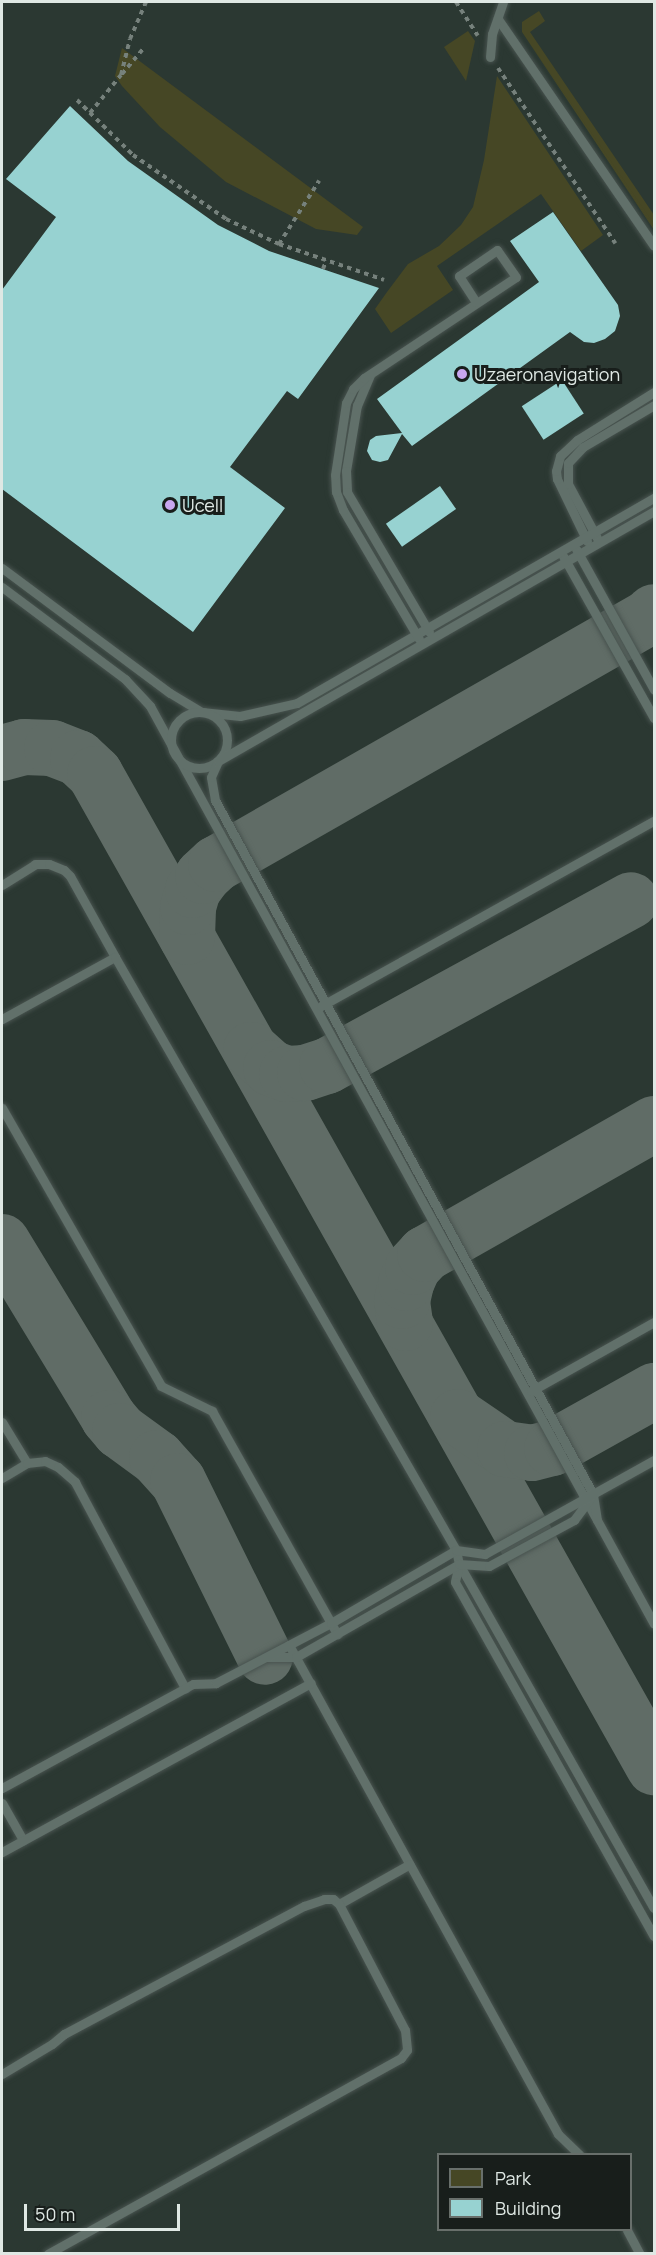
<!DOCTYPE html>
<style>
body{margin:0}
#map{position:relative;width:656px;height:2255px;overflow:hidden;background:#2b3832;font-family:Manrope,sans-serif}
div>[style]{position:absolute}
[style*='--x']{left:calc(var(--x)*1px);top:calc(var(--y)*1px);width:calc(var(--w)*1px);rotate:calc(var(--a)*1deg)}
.green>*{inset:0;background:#464725}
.taxiway>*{height:56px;margin:-28px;padding:0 28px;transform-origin:28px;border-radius:28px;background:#606c66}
.building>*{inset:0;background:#97d2d1;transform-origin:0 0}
.path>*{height:4px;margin-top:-2px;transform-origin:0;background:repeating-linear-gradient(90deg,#76817c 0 4.5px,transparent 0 9px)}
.roads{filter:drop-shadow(0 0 2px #48534f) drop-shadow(0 0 2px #48534f)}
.lane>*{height:9px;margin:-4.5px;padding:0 4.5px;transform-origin:4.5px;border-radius:4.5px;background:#61706a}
.lane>.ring{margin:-4.5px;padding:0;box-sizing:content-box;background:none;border:9px solid #61706a;border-radius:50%}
.dots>*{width:16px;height:16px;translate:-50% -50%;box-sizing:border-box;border:3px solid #181e1b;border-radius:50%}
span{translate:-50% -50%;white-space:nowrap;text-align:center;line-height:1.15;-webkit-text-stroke:6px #181e1b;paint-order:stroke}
.poi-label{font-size:18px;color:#dfe8e4}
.left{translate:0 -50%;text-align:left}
.frame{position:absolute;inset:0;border:3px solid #dfe8e4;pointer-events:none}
.legend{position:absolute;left:437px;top:2153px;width:195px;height:78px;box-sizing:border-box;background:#181e1b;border:2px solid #686f6b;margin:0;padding:8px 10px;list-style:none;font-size:18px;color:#dfe8e4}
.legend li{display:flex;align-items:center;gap:12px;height:30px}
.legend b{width:30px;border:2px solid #686f6b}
.scale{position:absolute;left:24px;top:2204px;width:156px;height:27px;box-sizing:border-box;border:3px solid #dfe8e4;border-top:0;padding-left:8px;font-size:18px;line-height:21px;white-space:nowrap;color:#dfe8e4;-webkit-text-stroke:4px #181e1b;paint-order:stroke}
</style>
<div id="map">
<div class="green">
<i style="clip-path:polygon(539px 11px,545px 21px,530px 32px,654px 215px,654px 230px,522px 32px,522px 22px)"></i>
<i style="clip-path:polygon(468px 31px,475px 41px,466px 81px,444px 47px)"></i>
<i style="clip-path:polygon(122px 48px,363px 227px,357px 235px,316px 229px,226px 182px,160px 127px,122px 86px,115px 76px)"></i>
<i style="clip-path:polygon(497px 76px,603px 235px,581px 251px,541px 194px,437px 266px,453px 290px,391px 333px,375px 309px,387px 292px,408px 264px,439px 246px,461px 225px,473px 207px,484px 160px)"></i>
</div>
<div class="taxiway">
<i style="--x:2;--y:753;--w:23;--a:-15"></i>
<i style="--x:24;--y:747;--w:28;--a:2"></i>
<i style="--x:52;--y:748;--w:28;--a:21"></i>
<i style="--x:78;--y:758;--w:23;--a:43"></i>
<i style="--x:95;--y:774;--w:1140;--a:60.62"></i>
<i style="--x:187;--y:937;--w:30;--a:-88"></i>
<i style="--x:188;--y:907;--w:18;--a:-74"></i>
<i style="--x:193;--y:890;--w:17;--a:-54"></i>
<i style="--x:203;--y:876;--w:18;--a:-43"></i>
<i style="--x:216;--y:864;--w:497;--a:-29.7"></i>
<i style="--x:648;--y:618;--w:8;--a:-45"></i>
<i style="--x:251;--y:1050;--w:27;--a:42"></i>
<i style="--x:271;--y:1068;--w:17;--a:21"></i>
<i style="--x:287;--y:1074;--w:18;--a:-3"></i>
<i style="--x:305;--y:1073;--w:23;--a:-18"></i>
<i style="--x:327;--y:1066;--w:346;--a:-28.6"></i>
<i style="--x:2;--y:1242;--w:206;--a:58.7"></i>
<i style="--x:109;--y:1418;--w:17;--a:50"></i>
<i style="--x:120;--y:1431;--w:46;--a:36.1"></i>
<i style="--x:157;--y:1458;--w:31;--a:48"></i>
<i style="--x:178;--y:1481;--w:196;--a:63.7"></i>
<i style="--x:405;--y:1323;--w:22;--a:-98"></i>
<i style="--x:402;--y:1301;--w:18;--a:-77"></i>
<i style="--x:406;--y:1283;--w:17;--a:-66"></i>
<i style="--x:413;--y:1267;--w:18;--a:-47"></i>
<i style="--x:425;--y:1254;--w:263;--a:-29.6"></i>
<i style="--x:458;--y:1417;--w:57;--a:34.2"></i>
<i style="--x:505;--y:1449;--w:27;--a:8"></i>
<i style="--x:532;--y:1453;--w:21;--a:-14"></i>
<i style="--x:552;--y:1448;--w:117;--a:-29.2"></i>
</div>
<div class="building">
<i style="clip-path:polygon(70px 106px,128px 161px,218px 225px,269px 251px,379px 288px,298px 399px,287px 391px,230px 467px,285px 508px,193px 632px,2px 489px,2px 290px,56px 217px,6px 179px)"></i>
<i style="clip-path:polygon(553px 212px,618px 305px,620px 316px,615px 331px,605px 339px,594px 343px,584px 342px,570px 332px,412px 446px,402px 434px,388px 460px,380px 462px,372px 460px,367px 451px,370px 440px,376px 436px,402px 433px,377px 399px,539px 282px,510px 241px)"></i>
<i style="left:562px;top:380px;width:40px;height:48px;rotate:57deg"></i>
<i style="left:440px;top:486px;width:28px;height:66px;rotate:55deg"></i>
</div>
<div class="path">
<i style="--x:456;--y:2;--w:40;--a:57.1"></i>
<i style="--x:498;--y:68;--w:211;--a:56.2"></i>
<i style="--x:122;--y:74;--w:33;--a:-50"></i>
<i style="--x:77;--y:100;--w:78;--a:44.5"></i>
<i style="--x:133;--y:155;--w:113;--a:34.5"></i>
<i style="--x:226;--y:219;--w:59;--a:25.3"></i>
<i style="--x:279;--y:244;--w:111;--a:18.9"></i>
<i style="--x:90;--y:113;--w:49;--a:-50.8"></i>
<i style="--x:121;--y:75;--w:37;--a:-76"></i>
<i style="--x:130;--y:39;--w:40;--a:-66.6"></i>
<i style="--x:279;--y:244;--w:75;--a:-57.6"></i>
<i style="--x:323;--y:269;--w:9;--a:-69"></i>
</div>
<div class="roads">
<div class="lane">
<i style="--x:498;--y:19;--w:275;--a:55.5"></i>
<i style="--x:490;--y:57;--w:23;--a:-85"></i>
<i style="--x:492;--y:34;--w:34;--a:-71"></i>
<i style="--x:370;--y:375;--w:33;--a:113"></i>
<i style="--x:357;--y:405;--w:67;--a:99.5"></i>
<i style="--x:346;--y:471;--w:21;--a:87"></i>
<i style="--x:347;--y:492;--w:162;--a:59.6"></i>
<i style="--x:597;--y:538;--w:61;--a:-118.2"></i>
<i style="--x:568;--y:484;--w:21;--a:-90"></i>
<i style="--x:568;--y:463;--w:22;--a:-47"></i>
<i style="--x:583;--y:447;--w:82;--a:-30.6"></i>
<i style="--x:587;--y:541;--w:69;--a:-115.8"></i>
<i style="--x:557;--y:479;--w:8;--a:-97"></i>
<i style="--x:556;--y:471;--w:16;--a:-75"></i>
<i style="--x:560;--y:456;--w:23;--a:-43"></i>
<i style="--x:577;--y:440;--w:91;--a:-31.9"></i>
<i style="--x:576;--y:549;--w:161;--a:61"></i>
<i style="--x:563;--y:556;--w:186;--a:60.7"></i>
<i style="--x:2;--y:568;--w:209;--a:36.7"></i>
<i style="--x:170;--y:693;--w:37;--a:31"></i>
<i style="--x:202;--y:712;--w:38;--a:6"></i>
<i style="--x:240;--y:716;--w:58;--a:-12.8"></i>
<i style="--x:297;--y:703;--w:412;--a:-29.9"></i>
<i style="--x:2;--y:587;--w:154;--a:36.8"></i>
<i style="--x:125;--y:679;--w:37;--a:47"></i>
<i style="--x:150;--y:706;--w:1047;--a:61.23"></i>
<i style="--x:419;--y:639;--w:150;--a:-120.5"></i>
<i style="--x:343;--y:510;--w:19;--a:-111"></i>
<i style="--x:336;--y:492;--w:17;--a:-93"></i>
<i style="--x:335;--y:475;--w:73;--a:-81.3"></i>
<i style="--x:346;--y:403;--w:16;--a:-63"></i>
<i style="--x:353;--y:389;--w:16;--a:-45"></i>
<i style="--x:364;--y:378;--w:182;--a:-33.6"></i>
<i style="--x:516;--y:277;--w:33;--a:-125"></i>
<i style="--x:497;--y:250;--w:46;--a:145.6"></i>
<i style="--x:459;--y:276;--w:31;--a:57"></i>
<i class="ring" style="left:171px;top:712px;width:47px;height:47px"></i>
<i style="--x:2;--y:885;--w:39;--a:-32"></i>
<i style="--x:35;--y:864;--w:14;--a:0"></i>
<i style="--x:49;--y:864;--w:16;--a:22"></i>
<i style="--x:64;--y:870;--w:8;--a:45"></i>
<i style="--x:70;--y:876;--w:93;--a:60.9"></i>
<i style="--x:321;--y:1006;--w:381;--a:-29.1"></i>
<i style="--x:2;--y:1019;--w:129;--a:-28.8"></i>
<i style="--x:115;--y:957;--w:684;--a:60.1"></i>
<i style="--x:456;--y:1550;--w:14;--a:78"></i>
<i style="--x:459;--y:1564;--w:395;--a:60.5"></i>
<i style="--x:2;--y:1108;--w:320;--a:60.2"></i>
<i style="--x:161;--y:1386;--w:57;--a:26.1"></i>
<i style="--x:212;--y:1411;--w:256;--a:60.7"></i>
<i style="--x:531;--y:1391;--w:141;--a:-29.3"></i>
<i style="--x:2;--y:1422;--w:48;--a:58.6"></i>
<i style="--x:2;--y:1478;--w:29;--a:-31"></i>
<i style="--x:27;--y:1463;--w:18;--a:-6"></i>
<i style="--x:45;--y:1461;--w:14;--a:25"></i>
<i style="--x:58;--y:1467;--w:23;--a:41"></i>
<i style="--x:75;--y:1482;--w:234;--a:61.9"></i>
<i style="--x:597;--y:1520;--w:26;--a:-99"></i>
<i style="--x:593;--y:1494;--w:790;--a:-118.58"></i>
<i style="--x:215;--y:800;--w:23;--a:-100"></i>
<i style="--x:211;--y:777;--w:17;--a:-66"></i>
<i style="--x:218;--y:761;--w:503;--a:-29.83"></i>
<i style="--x:459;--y:1564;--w:18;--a:103"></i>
<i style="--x:455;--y:1582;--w:406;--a:60.7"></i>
<i style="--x:289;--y:1645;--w:558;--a:61.18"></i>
<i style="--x:558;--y:2134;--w:29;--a:44"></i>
<i style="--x:267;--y:1657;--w:29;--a:0"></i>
<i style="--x:296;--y:1657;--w:188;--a:-29.7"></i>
<i style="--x:459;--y:1564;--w:30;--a:4"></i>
<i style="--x:489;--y:1566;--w:97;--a:-28.4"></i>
<i style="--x:574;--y:1520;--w:26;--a:-53"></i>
<i style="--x:2;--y:1788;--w:217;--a:-28.6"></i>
<i style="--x:193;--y:1684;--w:23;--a:-2"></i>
<i style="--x:216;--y:1683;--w:130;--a:-27.6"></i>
<i style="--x:331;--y:1623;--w:145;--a:-30.3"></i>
<i style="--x:456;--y:1550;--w:29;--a:8"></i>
<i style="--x:485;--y:1554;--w:193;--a:-29.1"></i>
<i style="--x:2;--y:1803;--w:43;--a:60.4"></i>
<i style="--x:2;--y:1852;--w:352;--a:-28.7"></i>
<i style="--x:339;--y:1904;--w:81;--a:-29.4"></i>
<i style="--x:2;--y:2074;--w:58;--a:-31"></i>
<i style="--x:52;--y:2044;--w:16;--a:-40"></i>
<i style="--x:64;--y:2034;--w:272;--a:-28.1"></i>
<i style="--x:304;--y:1906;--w:21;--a:-19"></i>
<i style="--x:324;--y:1899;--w:9;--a:0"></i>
<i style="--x:333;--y:1899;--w:8;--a:40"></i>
<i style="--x:339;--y:1904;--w:142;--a:62.4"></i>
<i style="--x:405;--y:2030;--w:20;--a:84"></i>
<i style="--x:407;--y:2050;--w:10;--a:127"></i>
<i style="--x:401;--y:2058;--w:404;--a:151"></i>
<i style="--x:627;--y:2230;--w:27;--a:62"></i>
</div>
</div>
<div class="dots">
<i style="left:462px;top:374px;background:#c8a6ef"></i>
<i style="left:170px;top:505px;background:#c8a6ef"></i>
</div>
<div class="poi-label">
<span class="left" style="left:474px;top:374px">Uzaeronavigation</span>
<span class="left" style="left:182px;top:505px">Ucell</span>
</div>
<div class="frame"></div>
<ul class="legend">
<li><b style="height:16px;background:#464725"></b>Park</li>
<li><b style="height:16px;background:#97d2d1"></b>Building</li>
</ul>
<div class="scale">50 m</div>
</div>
